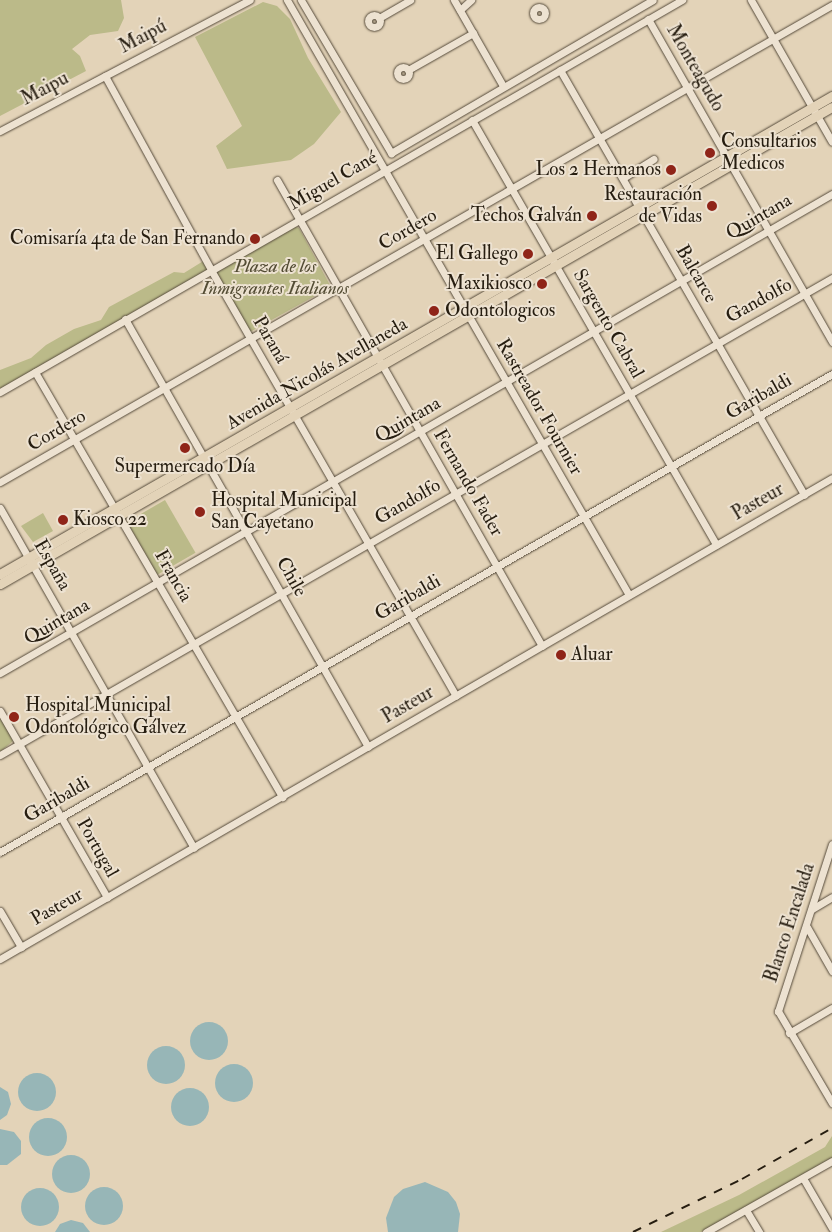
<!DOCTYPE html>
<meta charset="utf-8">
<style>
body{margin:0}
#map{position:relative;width:832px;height:1232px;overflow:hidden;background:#e3d3b8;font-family:"IM FELL Double Pica",serif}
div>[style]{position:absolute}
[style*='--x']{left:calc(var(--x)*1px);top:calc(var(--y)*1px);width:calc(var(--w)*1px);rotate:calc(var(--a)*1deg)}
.green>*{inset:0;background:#bbba89;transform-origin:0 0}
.water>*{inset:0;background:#97b6b7}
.round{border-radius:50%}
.roads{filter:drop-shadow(0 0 1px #554a3a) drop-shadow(0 0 1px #554a3a)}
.minor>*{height:7px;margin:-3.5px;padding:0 3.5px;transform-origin:3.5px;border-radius:3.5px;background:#ede2d1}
.minor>.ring{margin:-3.5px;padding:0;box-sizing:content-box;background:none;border:7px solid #ede2d1;border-radius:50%}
.major>*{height:9px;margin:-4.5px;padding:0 4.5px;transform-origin:4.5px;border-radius:4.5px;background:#e3d3b8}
.rail>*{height:2px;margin-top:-1px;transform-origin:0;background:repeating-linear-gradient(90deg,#261d10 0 9px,transparent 0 18px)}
.dots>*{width:14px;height:14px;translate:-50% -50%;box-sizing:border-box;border:2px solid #ede2d1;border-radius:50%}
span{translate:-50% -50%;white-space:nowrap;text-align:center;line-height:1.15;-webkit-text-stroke:4px #ede2d1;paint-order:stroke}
.street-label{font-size:19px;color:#261d10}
.poi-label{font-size:19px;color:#261d10}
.left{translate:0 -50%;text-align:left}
.right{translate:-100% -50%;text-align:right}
.park-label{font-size:19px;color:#534c34;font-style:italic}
</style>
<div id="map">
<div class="green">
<i style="clip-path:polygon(0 0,121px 0,124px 18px,118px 31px,90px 35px,72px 49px,80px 56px,86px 71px,0 116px)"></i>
<i style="clip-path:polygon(263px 2px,277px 6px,290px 19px,308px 58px,341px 112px,314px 144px,291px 160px,227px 169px,216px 146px,242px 126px,195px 37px)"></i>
<i style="clip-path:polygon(294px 226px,299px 228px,331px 287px,250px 332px,216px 272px)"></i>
<i style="clip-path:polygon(205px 260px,211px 270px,0 391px,0 370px,31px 358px,46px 345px,74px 329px,101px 320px,109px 307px,174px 272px,184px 273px)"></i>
<i style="left:165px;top:500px;width:61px;height:44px;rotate:60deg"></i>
<i style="clip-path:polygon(43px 513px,53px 531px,33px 542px,21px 526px)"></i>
<i style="clip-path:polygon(0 716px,13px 741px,0 752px)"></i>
<i style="clip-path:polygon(832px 1136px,832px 1159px,746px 1208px,701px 1232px,661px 1232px,739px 1195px,825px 1147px)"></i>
</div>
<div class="water">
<i class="round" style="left:190px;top:1022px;width:38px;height:38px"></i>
<i class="round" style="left:147px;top:1046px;width:38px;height:38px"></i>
<i class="round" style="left:215px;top:1064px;width:38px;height:38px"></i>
<i class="round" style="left:18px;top:1073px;width:38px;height:38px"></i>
<i style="clip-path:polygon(0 1087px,8px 1092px,11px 1104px,7px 1115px,0 1120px)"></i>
<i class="round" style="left:171px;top:1088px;width:38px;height:38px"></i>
<i class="round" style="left:29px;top:1118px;width:38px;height:38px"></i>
<i style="clip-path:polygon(0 1129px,14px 1132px,21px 1141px,21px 1154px,7px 1165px,0 1165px)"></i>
<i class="round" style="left:52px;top:1155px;width:38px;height:38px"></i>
<i style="clip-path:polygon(425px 1182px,448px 1192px,456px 1202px,460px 1214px,458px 1232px,388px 1232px,386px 1218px,394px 1197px,403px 1189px)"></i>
<i class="round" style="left:85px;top:1187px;width:38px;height:38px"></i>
<i class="round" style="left:21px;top:1188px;width:38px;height:38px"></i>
<i style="clip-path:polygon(71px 1220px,83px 1223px,90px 1232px,55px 1232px,60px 1224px)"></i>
</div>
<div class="roads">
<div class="minor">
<i style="--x:287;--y:0;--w:686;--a:60.11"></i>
<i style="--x:301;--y:0;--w:178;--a:59.5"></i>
<i style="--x:391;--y:153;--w:303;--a:-30.3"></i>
<i style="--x:454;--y:0;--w:99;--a:60.3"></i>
<i style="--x:751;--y:0;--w:163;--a:60.3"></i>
<i class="ring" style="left:533px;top:7px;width:5px;height:5px"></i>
<i style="--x:460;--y:10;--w:15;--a:-42"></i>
<i class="ring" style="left:368px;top:15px;width:5px;height:5px"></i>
<i style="--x:379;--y:18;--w:36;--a:-30"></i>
<i style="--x:648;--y:19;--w:372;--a:60.3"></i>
<i class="ring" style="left:397px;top:67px;width:5px;height:5px"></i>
<i style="--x:408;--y:70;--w:75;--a:-29.6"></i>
<i style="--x:560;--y:70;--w:490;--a:60.1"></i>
<i style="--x:105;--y:76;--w:221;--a:61.3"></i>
<i style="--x:211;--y:270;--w:491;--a:60.1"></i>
<i style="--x:472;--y:120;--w:490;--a:60.1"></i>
<i style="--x:0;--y:131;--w:282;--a:-27.7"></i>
<i style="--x:623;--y:178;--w:36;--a:-32"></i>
<i style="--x:277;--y:180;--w:536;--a:60.37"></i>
<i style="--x:125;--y:319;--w:492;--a:60.4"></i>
<i style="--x:35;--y:372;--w:492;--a:59.8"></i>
<i style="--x:0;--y:392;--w:787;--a:-29.89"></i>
<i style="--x:0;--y:482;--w:959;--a:-29.83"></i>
<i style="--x:0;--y:508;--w:391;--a:60.3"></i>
<i style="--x:0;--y:673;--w:960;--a:-29.93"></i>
<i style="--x:0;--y:711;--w:215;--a:60.1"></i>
<i style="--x:0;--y:755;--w:959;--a:-29.83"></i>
<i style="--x:832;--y:844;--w:176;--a:107.9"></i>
<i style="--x:778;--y:1011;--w:107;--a:59.6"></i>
<i style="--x:0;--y:852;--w:960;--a:-29.88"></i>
<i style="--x:812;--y:909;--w:23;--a:-31"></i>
<i style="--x:0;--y:911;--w:42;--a:59.7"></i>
<i style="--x:807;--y:927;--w:51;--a:60.4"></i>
<i style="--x:0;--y:959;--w:961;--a:-30.03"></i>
<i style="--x:789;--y:1033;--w:50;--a:-30.2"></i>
<i style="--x:803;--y:1178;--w:58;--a:59.9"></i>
<i style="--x:746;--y:1210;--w:26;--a:59"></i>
<i style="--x:706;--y:1232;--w:145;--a:-29.4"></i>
</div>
<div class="major">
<i style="--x:0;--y:574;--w:960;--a:-29.88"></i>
<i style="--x:0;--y:584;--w:959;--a:-29.83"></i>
</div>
</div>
<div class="rail">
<i style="--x:633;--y:1232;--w:121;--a:-25.9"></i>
<i style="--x:742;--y:1179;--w:103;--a:-29.5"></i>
</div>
<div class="dots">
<i style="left:710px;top:153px;background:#8f2418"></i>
<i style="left:671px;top:170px;background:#8f2418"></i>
<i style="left:712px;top:206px;background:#8f2418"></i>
<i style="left:592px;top:216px;background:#8f2418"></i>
<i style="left:255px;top:239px;background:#8f2418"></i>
<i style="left:528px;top:254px;background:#8f2418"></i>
<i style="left:542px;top:284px;background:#8f2418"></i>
<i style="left:434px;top:311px;background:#8f2418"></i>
<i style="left:185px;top:448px;background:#8f2418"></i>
<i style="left:200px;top:512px;background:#8f2418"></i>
<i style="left:63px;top:520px;background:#8f2418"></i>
<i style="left:561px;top:655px;background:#8f2418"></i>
<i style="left:14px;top:717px;background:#8f2418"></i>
</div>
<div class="street-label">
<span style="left:143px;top:37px;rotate:-28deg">Maipú</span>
<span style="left:695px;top:68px;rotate:60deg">Monteagudo</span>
<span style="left:45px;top:89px;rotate:-28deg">Maipu</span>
<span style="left:333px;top:181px;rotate:-30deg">Miguel Cané</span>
<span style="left:759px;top:217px;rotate:-30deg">Quintana</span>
<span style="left:408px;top:230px;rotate:-30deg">Cordero</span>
<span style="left:696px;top:274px;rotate:60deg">Balcarce</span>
<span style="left:759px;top:301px;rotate:-29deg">Gandolfo</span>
<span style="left:608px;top:324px;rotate:60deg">Sargento Cabral</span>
<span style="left:270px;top:340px;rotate:60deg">Paraná</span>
<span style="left:317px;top:374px;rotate:-30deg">Avenida Nicolás Avellaneda</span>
<span style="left:759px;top:397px;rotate:-30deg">Garibaldi</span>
<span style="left:539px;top:407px;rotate:60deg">Rastreador Fournier</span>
<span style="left:408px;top:420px;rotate:-30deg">Quintana</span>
<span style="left:57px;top:431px;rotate:-30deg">Cordero</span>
<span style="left:468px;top:483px;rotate:60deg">Fernando Fader</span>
<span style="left:408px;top:502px;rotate:-30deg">Gandolfo</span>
<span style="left:758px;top:502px;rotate:-30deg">Pasteur</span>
<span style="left:52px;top:565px;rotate:60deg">España</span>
<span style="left:173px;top:576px;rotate:60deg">Francia</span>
<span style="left:291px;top:577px;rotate:60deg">Chile</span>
<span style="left:408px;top:598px;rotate:-30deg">Garibaldi</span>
<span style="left:57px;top:622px;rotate:-30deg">Quintana</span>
<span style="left:408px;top:705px;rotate:-30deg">Pasteur</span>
<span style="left:57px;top:800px;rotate:-30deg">Garibaldi</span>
<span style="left:97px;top:848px;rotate:60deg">Portugal</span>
<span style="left:57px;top:907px;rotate:-30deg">Pasteur</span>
<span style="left:790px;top:923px;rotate:-72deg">Blanco Encalada</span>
</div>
<div class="poi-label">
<span class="left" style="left:721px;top:153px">Consultarios<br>Medicos</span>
<span class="right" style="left:661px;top:170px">Los 2 Hermanos</span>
<span class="right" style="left:702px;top:206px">Restauración<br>de Vidas</span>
<span class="right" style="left:582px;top:216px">Techos Galván</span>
<span class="right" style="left:245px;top:239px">Comisaría 4ta de San Fernando</span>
<span class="right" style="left:518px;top:254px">El Gallego</span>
<span class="right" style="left:532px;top:284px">Maxikiosco</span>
<span class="left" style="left:445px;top:311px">Odontologicos</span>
<span style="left:185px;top:467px">Supermercado Día</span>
<span class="left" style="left:211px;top:512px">Hospital Municipal<br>San Cayetano</span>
<span class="left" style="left:73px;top:520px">Kiosco 22</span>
<span class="left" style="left:571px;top:655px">Aluar</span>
<span class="left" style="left:25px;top:717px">Hospital Municipal<br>Odontológico Gálvez</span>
</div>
<div class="park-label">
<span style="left:275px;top:278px">Plaza de los<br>Inmigrantes Italianos</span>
</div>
</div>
